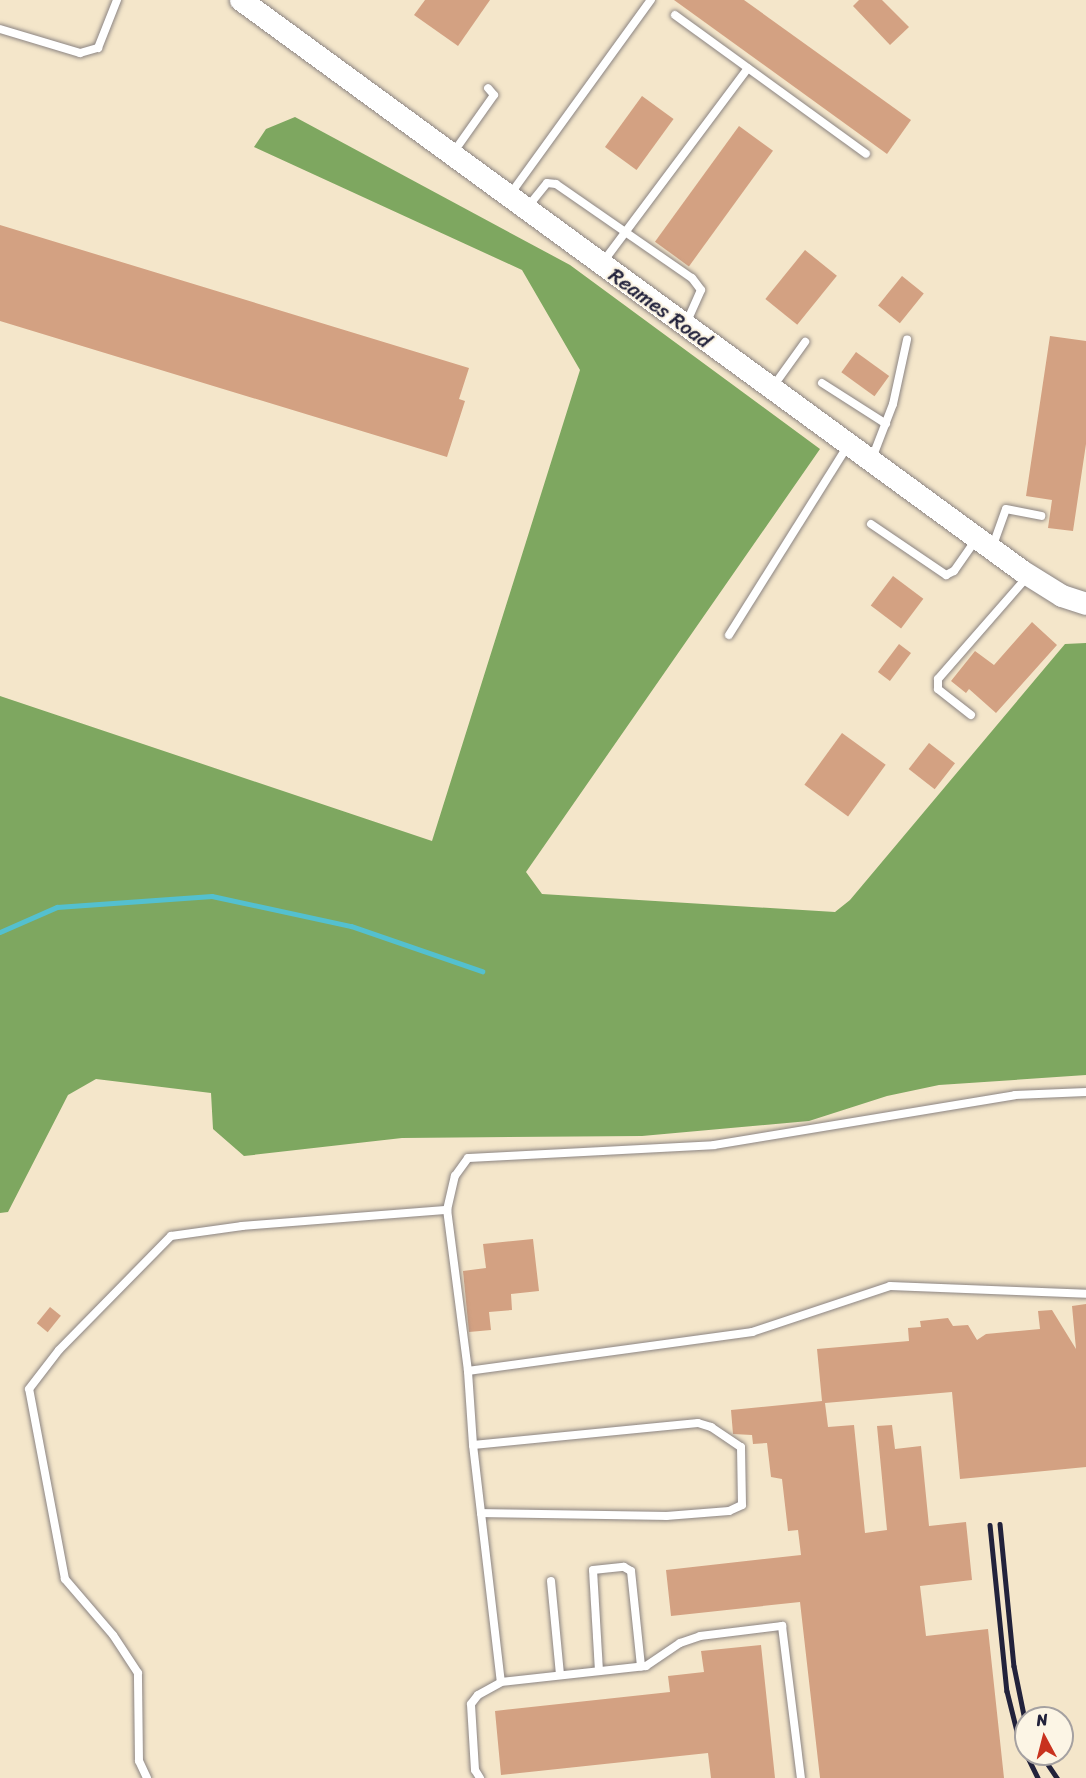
<!DOCTYPE html>
<style>
body{margin:0}
#map{position:relative;width:1086px;height:1778px;overflow:hidden;background:#f4e6ca;font-family:Sriracha,sans-serif}
div>[style]{position:absolute}
[style*='--x']{left:calc(var(--x)*1px);top:calc(var(--y)*1px);width:calc(var(--w)*1px);rotate:calc(var(--a)*1deg)}
.forest>*{inset:0;background:#7ea760}
.stream>*{height:4.5px;margin:-2.25px;padding:0 2.25px;transform-origin:2.25px;border-radius:2.25px;background:#54c0cf}
.building>*{inset:0;background:#d3a182;transform-origin:0 0}
.roads{filter:drop-shadow(0 0 2px #8b8482) drop-shadow(0 0 2px #8b8482)}
.service>*{height:8px;margin:-4px;padding:0 4px;transform-origin:4px;border-radius:4px;background:#fff}
.secondary>*{height:22px;margin:-11px;padding:0 11px;transform-origin:11px;border-radius:11px;background:#fff}
.rail>*{height:4.5px;margin:-2.25px;padding:0 2.25px;transform-origin:2.25px;border-radius:2.25px;background:#22223b}
span{translate:-50% -50%;white-space:nowrap;text-align:center;line-height:1.15;-webkit-text-stroke:4.5px #fcf5e5;paint-order:stroke}
.street-label{font-size:21px;color:#22223b}
.north{position:absolute;left:1014px;top:1706px;width:60px;height:60px;box-sizing:border-box;background:#fcf5e5;border:2px solid #a5a1a1;border-radius:50%;rotate:353deg;font-size:16px;font-weight:700;line-height:24px;text-align:center;color:#22223b}
.north::after{content:'';display:block;margin:auto;width:21px;height:27px;background:#c8321e;clip-path:polygon(50% 0,100% 100%,50% 72%,0 100%)}
</style>
<div id="map">
<div class="forest">
<i style="clip-path:polygon(295px 117px,570px 265px,820px 449px,526px 872px,542px 894px,835px 912px,850px 900px,1065px 644px,1086px 643px,1086px 1075px,939px 1085px,887px 1096px,809px 1121px,642px 1136px,402px 1138px,244px 1156px,213px 1129px,211px 1093px,96px 1079px,68px 1095px,8px 1212px,0 1213px,0 696px,432px 841px,580px 370px,522px 270px,254px 147px,266px 129px)"></i>
</div>
<div class="stream">
<i style="--x:0;--y:932;--w:62;--a:-23.7"></i>
<i style="--x:57;--y:907;--w:155;--a:-4.1"></i>
<i style="--x:212;--y:896;--w:142;--a:12.2"></i>
<i style="--x:351;--y:926;--w:139;--a:19"></i>
</div>
<div class="building">
<i style="clip-path:polygon(425px 0,490px 0,458px 46px,414px 15px)"></i>
<i style="clip-path:polygon(674px 0,744px 0,911px 120px,887px 154px)"></i>
<i style="clip-path:polygon(859px 0,882px 0,909px 27px,890px 45px,853px 6px)"></i>
<i style="left:642px;top:96px;width:39px;height:63px;rotate:36deg"></i>
<i style="left:739px;top:126px;width:42px;height:143px;rotate:36deg"></i>
<i style="clip-path:polygon(0 225px,469px 368px,459px 399px,465px 401px,447px 457px,0 321px)"></i>
<i style="left:805px;top:250px;width:41px;height:63px;rotate:39deg"></i>
<i style="left:902px;top:276px;width:28px;height:38px;rotate:39deg"></i>
<i style="clip-path:polygon(1050px 336px,1086px 341px,1086px 444px,1073px 531px,1048px 528px,1052px 500px,1026px 496px)"></i>
<i style="left:856px;top:352px;width:41px;height:25px;rotate:36deg"></i>
<i style="left:893px;top:576px;width:38px;height:37px;rotate:37deg"></i>
<i style="clip-path:polygon(1032px 622px,1057px 645px,996px 713px,969px 689px,966px 693px,951px 681px,975px 651px,994px 665px)"></i>
<i style="left:899px;top:644px;width:15px;height:35px;rotate:37deg"></i>
<i style="left:842px;top:733px;width:54px;height:64px;rotate:36deg"></i>
<i style="left:929px;top:743px;width:33px;height:33px;rotate:38deg"></i>
<i style="clip-path:polygon(533px 1239px,539px 1291px,511px 1294px,512px 1310px,489px 1312px,491px 1330px,469px 1332px,463px 1271px,486px 1268px,483px 1244px)"></i>
<i style="clip-path:polygon(1086px 1304px,1086px 1467px,960px 1479px,952px 1392px,825px 1403px,828px 1427px,854px 1425px,865px 1533px,887px 1530px,877px 1426px,892px 1425px,895px 1449px,921px 1446px,929px 1526px,966px 1522px,972px 1580px,920px 1586px,926px 1636px,988px 1629px,1004px 1778px,820px 1778px,800px 1602px,671px 1616px,666px 1570px,801px 1555px,798px 1530px,788px 1531px,782px 1479px,771px 1477px,767px 1443px,753px 1444px,752px 1435px,733px 1434px,731px 1410px,822px 1401px,817px 1349px,909px 1341px,908px 1328px,921px 1327px,920px 1321px,948px 1318px,953px 1326px,968px 1325px,977px 1340px,986px 1334px,1040px 1329px,1038px 1311px,1052px 1310px,1076px 1349px,1072px 1306px)"></i>
<i style="left:50px;top:1307px;width:14px;height:21px;rotate:39deg"></i>
<i style="clip-path:polygon(761px 1645px,775px 1778px,711px 1778px,708px 1753px,501px 1775px,495px 1711px,670px 1692px,668px 1676px,704px 1672px,701px 1651px)"></i>
</div>
<div class="roads">
<div class="service">
<i style="--x:675;--y:15;--w:236;--a:36"></i>
<i style="--x:0;--y:29;--w:84;--a:16.7"></i>
<i style="--x:80;--y:53;--w:19;--a:-16"></i>
<i style="--x:98;--y:48;--w:52;--a:-68.4"></i>
<i style="--x:453;--y:153;--w:71;--a:-54.7"></i>
<i style="--x:494;--y:95;--w:9;--a:-131"></i>
<i style="--x:509;--y:196;--w:242;--a:-54.1"></i>
<i style="--x:526;--y:209;--w:33;--a:-51"></i>
<i style="--x:547;--y:183;--w:9;--a:6"></i>
<i style="--x:556;--y:184;--w:165;--a:34.7"></i>
<i style="--x:692;--y:278;--w:15;--a:53"></i>
<i style="--x:701;--y:290;--w:36;--a:114"></i>
<i style="--x:603;--y:262;--w:242;--a:-53.2"></i>
<i style="--x:822;--y:383;--w:76;--a:32.6"></i>
<i style="--x:772;--y:388;--w:57;--a:-54.3"></i>
<i style="--x:871;--y:461;--w:61;--a:-68.9"></i>
<i style="--x:893;--y:404;--w:66;--a:-77.7"></i>
<i style="--x:871;--y:524;--w:91;--a:34.2"></i>
<i style="--x:946;--y:575;--w:9;--a:-27"></i>
<i style="--x:954;--y:571;--w:40;--a:-55.1"></i>
<i style="--x:992;--y:548;--w:41;--a:-70.3"></i>
<i style="--x:1006;--y:509;--w:36;--a:11"></i>
<i style="--x:729;--y:635;--w:224;--a:-57.9"></i>
<i style="--x:971;--y:715;--w:42;--a:-141.8"></i>
<i style="--x:938;--y:689;--w:10;--a:-90"></i>
<i style="--x:938;--y:679;--w:135;--a:-48.9"></i>
<i style="--x:468;--y:1371;--w:162;--a:-97.4"></i>
<i style="--x:447;--y:1210;--w:35;--a:-77"></i>
<i style="--x:455;--y:1176;--w:22;--a:-54"></i>
<i style="--x:468;--y:1158;--w:246;--a:-3"></i>
<i style="--x:714;--y:1145;--w:305;--a:-9.4"></i>
<i style="--x:1015;--y:1095;--w:71;--a:-2.4"></i>
<i style="--x:473;--y:1445;--w:74;--a:-93.9"></i>
<i style="--x:468;--y:1371;--w:287;--a:-7.8"></i>
<i style="--x:752;--y:1332;--w:145;--a:-18.4"></i>
<i style="--x:890;--y:1286;--w:196;--a:2.3"></i>
<i style="--x:481;--y:1513;--w:68;--a:-96.7"></i>
<i style="--x:473;--y:1445;--w:226;--a:-5.6"></i>
<i style="--x:698;--y:1423;--w:14;--a:17"></i>
<i style="--x:711;--y:1427;--w:36;--a:34"></i>
<i style="--x:741;--y:1447;--w:58;--a:89"></i>
<i style="--x:742;--y:1505;--w:14;--a:155"></i>
<i style="--x:729;--y:1511;--w:63;--a:175.5"></i>
<i style="--x:666;--y:1516;--w:185;--a:-179.1"></i>
<i style="--x:481;--y:1513;--w:170;--a:83.3"></i>
<i style="--x:551;--y:1581;--w:94;--a:84.5"></i>
<i style="--x:599;--y:1671;--w:101;--a:-93.4"></i>
<i style="--x:593;--y:1570;--w:31;--a:-6"></i>
<i style="--x:624;--y:1567;--w:8;--a:30"></i>
<i style="--x:631;--y:1571;--w:96;--a:84"></i>
<i style="--x:147;--y:1778;--w:19;--a:-115"></i>
<i style="--x:139;--y:1761;--w:88;--a:-90.7"></i>
<i style="--x:138;--y:1673;--w:45;--a:-123.3"></i>
<i style="--x:113;--y:1635;--w:74;--a:-130.6"></i>
<i style="--x:65;--y:1579;--w:193;--a:-100.7"></i>
<i style="--x:29;--y:1389;--w:49;--a:-52.4"></i>
<i style="--x:59;--y:1350;--w:160;--a:-45.5"></i>
<i style="--x:171;--y:1236;--w:72;--a:-8"></i>
<i style="--x:242;--y:1226;--w:206;--a:-4.5"></i>
<i style="--x:480;--y:1778;--w:9;--a:-122"></i>
<i style="--x:475;--y:1770;--w:66;--a:-93.5"></i>
<i style="--x:471;--y:1704;--w:11;--a:-52"></i>
<i style="--x:478;--y:1695;--w:26;--a:-29"></i>
<i style="--x:501;--y:1682;--w:146;--a:-6.3"></i>
<i style="--x:646;--y:1666;--w:41;--a:-34.1"></i>
<i style="--x:680;--y:1643;--w:21;--a:-19"></i>
<i style="--x:700;--y:1636;--w:83;--a:-7"></i>
<i style="--x:782;--y:1626;--w:153;--a:82.9"></i>
</div>
<div class="secondary">
<i style="--x:241;--y:0;--w:967;--a:36.17"></i>
<i style="--x:1022;--y:571;--w:47;--a:32"></i>
<i style="--x:1062;--y:596;--w:25;--a:18"></i>
</div>
</div>
<div class="rail">
<i style="--x:1000;--y:1524;--w:143;--a:84.4"></i>
<i style="--x:1014;--y:1666;--w:60;--a:78.5"></i>
<i style="--x:990;--y:1525;--w:167;--a:84.2"></i>
<i style="--x:1007;--y:1691;--w:49;--a:76"></i>
<i style="--x:1019;--y:1739;--w:43;--a:64"></i>
<i style="--x:1041;--y:1754;--w:29;--a:56"></i>
</div>
<div class="street-label">
<span style="left:660px;top:308px;rotate:36deg">Reames Road</span>
</div>
<div class="north">N</div>
</div>
